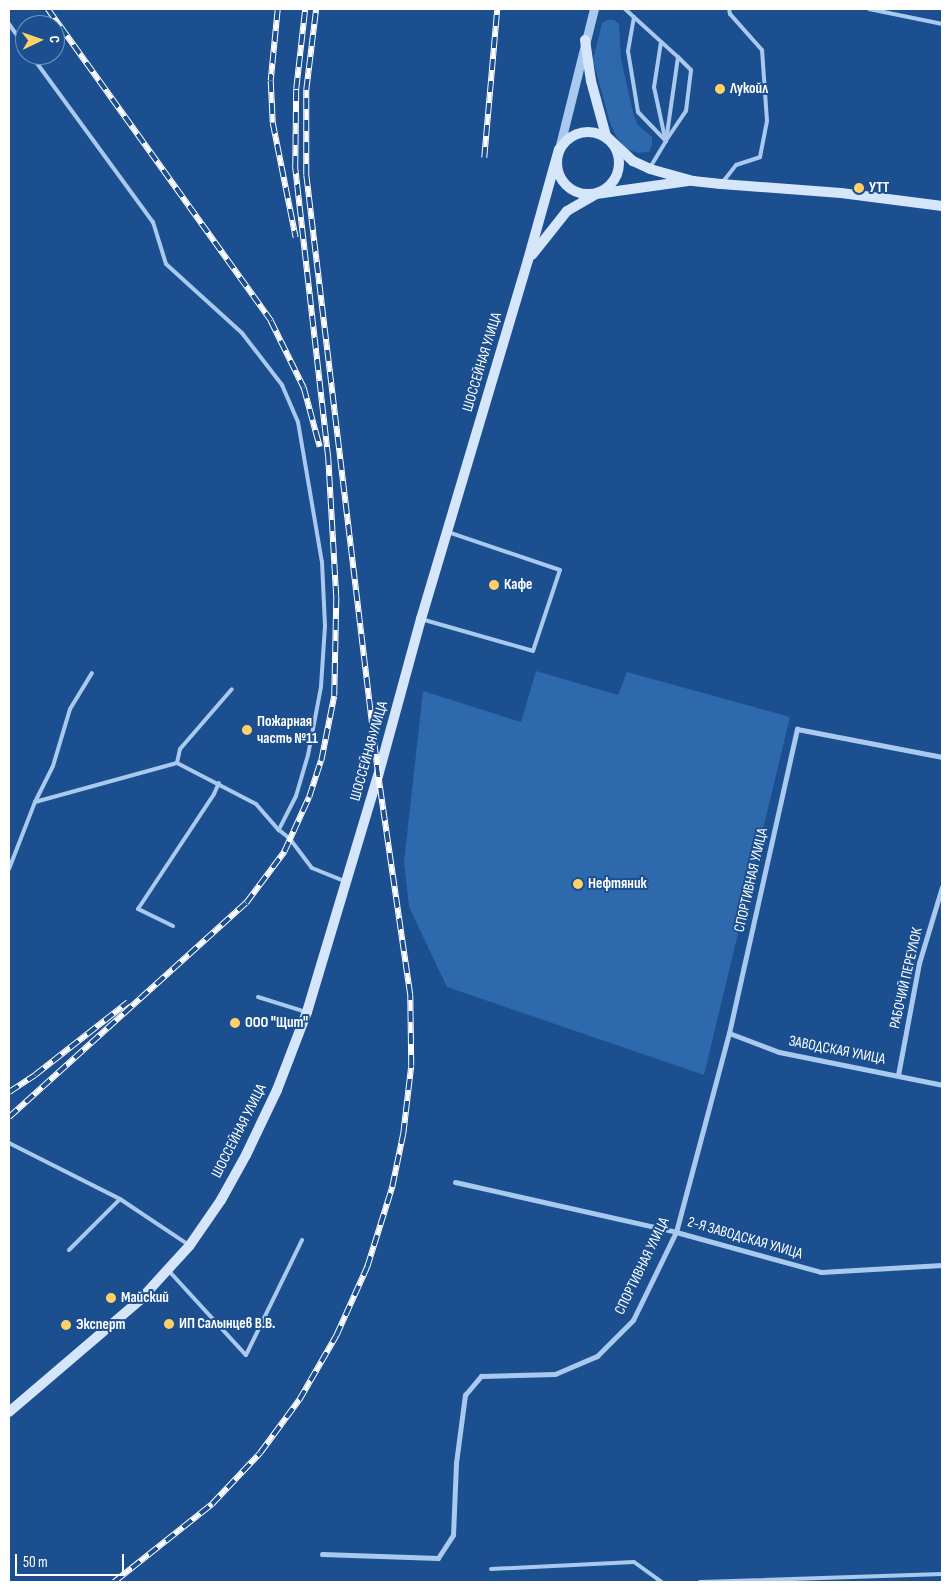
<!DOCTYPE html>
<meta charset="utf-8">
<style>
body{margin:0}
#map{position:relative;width:951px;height:1591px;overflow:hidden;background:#1b4f8f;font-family:"Sofia Sans Condensed",sans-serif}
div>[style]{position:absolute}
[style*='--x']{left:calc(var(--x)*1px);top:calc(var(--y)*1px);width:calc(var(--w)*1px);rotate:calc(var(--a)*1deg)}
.green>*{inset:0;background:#2e69ad}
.service>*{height:4px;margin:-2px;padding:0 2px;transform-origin:2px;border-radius:2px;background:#a9c9ee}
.minor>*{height:5px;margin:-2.5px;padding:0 2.5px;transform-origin:2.5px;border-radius:2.5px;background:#a9c9ee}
.tertiary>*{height:9px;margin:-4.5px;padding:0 4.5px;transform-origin:4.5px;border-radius:4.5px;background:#a9c9ee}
.secondary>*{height:10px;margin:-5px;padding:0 5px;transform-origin:5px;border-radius:5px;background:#d6e6fa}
.secondary>.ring{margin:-5px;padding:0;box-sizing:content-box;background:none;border:10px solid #d6e6fa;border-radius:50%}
.rail>*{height:5.5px;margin-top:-2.75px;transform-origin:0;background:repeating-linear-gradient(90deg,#1b4f8f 0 11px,#fff 0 22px);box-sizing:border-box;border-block:1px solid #fff}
.dots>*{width:14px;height:14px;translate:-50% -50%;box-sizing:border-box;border:2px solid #1b4f8f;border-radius:50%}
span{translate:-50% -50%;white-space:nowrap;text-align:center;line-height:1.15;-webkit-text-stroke:4px #1b4f8f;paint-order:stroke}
.poi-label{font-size:15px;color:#fff;font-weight:700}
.left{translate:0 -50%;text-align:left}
.street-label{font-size:15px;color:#fff}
.frame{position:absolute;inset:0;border:10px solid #fff;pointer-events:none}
.north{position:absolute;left:15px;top:15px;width:50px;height:50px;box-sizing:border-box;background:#1b4f8f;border:1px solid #7695bc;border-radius:50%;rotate:87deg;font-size:14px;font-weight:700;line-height:20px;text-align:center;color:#fff}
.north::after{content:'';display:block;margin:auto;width:18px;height:22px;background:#ffd166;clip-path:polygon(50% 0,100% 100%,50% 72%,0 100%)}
.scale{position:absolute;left:15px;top:1554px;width:109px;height:22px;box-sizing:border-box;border:2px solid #fff;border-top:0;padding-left:6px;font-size:15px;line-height:18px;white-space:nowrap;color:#fff;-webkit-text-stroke:4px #1b4f8f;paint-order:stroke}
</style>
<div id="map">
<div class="green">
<i style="clip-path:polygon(608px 20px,614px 20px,619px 24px,621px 59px,633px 112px,637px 124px,652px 137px,652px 145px,649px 152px,638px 153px,626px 149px,616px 136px,610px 123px,593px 60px,602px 23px)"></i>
<i style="clip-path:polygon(536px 671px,618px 695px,627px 672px,790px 717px,704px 1075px,447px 987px,409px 907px,404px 862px,423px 691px,521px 722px)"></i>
</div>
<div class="service">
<i style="--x:625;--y:9;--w:72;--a:42.2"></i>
<i style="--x:678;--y:57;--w:85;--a:98.1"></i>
<i style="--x:666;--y:141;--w:31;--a:121"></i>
<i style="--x:869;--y:9;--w:75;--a:11.6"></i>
<i style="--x:634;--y:17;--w:35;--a:100"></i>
<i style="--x:628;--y:51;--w:62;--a:80.7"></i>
<i style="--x:638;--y:112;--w:40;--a:46"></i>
<i style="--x:9;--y:24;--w:28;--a:55"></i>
<i style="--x:661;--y:42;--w:46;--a:98.8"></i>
<i style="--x:654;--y:87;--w:52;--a:77.8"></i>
<i style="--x:31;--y:55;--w:207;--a:53.9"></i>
<i style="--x:153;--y:222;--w:44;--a:72.8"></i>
<i style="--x:166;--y:264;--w:103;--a:42.2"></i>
<i style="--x:242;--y:333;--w:66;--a:52.4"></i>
<i style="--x:282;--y:385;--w:40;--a:66.6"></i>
<i style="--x:298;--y:422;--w:142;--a:80.3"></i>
<i style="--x:322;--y:562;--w:64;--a:87.3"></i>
<i style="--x:325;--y:626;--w:61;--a:93.8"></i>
<i style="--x:321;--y:687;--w:69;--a:100.8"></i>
<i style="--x:308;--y:755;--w:43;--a:106.3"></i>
<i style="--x:296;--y:796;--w:38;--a:117"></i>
<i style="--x:667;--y:139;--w:34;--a:-56"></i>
<i style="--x:686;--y:111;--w:41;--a:-83"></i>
<i style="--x:691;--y:70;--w:18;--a:-135"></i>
<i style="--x:722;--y:183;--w:23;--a:-52"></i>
<i style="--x:736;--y:165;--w:25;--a:-18"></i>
<i style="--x:760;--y:157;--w:37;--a:-79"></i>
<i style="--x:767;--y:121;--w:71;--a:-94"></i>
<i style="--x:762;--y:50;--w:48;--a:-131.6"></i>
<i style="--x:730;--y:14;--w:5;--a:-101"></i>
<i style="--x:421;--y:619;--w:116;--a:15.9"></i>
<i style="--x:533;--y:651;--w:85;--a:-71.6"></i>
<i style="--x:560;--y:570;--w:118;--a:-161.3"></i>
<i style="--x:177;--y:763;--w:14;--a:-78"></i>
<i style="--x:180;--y:749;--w:79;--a:-49.1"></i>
<i style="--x:35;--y:802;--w:147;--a:-15.4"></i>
<i style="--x:177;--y:763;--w:89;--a:27.4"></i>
<i style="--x:256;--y:804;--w:35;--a:49"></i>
<i style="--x:279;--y:830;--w:14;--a:39"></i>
<i style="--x:290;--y:839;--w:36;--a:53"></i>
<i style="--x:312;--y:868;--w:35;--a:22"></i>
<i style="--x:9;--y:869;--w:72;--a:-68.8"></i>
<i style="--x:35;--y:802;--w:40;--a:-63.4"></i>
<i style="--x:53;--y:766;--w:59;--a:-73.4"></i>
<i style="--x:70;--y:709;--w:42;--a:-58.6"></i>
<i style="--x:173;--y:926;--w:39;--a:-154"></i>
<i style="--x:138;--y:909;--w:138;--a:-56.5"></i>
<i style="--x:214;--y:794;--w:12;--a:-66"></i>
<i style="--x:258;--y:997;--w:50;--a:17.4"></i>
<i style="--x:9;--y:1143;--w:124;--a:26.8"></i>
<i style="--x:120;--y:1199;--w:83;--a:33.7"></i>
<i style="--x:69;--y:1250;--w:72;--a:-45"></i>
<i style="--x:168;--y:1270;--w:115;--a:47.5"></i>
<i style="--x:246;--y:1355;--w:128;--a:-64"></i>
<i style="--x:491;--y:1569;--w:143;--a:-2.8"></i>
<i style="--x:634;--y:1562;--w:34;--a:36"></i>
<i style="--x:700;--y:1582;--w:242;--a:-1.9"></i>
</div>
<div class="minor">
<i style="--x:729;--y:1033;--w:53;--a:20.8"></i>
<i style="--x:779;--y:1052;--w:166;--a:11.4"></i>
<i style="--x:898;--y:1075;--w:114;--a:-79.4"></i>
<i style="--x:919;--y:963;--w:79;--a:-73.2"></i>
<i style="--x:455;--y:1182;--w:227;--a:12.7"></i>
<i style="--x:676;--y:1232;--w:150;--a:15.4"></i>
<i style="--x:821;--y:1272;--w:121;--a:-3.3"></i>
<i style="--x:322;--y:1554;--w:116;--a:2"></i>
<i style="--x:438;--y:1558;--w:27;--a:-57"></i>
<i style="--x:453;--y:1535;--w:72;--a:-87.6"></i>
<i style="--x:456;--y:1463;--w:69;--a:-82.5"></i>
<i style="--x:465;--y:1395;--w:25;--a:-50"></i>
<i style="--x:481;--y:1376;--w:74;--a:-1.5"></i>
<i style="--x:555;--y:1374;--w:46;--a:-23.2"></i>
<i style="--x:597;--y:1356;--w:51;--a:-45"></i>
<i style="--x:633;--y:1320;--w:98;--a:-64"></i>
<i style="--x:676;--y:1232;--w:206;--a:-75.1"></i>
<i style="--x:729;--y:1033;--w:312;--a:-77.4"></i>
<i style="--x:797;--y:729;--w:148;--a:10.9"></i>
</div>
<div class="tertiary">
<i style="--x:559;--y:149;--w:144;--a:-76"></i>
</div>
<div class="secondary">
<i style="--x:585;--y:40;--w:41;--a:81.7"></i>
<i style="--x:591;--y:81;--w:57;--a:74.7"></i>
<i style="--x:606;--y:136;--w:37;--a:43"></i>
<i style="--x:633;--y:161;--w:19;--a:25"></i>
<i style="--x:650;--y:169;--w:45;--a:15.6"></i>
<i style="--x:693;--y:181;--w:28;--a:6"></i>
<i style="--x:721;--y:184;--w:120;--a:4.3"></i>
<i style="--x:841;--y:193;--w:102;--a:7.3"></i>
<i class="ring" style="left:557px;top:132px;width:52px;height:52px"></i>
<i style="--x:532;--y:255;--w:56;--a:-51.5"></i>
<i style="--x:567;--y:211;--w:34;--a:-30"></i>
<i style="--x:596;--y:194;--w:93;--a:-8"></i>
<i style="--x:9;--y:1412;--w:172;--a:-40.5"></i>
<i style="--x:140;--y:1300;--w:74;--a:-47.7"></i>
<i style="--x:190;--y:1245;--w:55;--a:-55.4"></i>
<i style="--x:221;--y:1200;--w:51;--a:-60.9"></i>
<i style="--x:246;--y:1155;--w:72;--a:-64.5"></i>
<i style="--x:277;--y:1090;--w:84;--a:-69"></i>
<i style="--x:307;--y:1012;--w:246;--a:-73.3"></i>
<i style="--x:378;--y:776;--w:163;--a:-74.7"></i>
<i style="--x:421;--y:619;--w:375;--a:-73.4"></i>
<i style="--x:528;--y:260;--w:115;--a:-74.4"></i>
</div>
<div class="rail">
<i style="--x:48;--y:9;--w:384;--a:54.4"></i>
<i style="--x:271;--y:321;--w:75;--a:63.8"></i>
<i style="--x:304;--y:388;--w:61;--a:74.8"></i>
<i style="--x:278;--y:9;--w:72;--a:95.6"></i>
<i style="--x:271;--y:81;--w:42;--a:87.3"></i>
<i style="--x:273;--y:123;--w:117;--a:78.7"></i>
<i style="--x:484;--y:158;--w:150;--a:-85"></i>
<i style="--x:9;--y:1092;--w:31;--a:-33"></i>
<i style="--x:35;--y:1075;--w:118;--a:-38.1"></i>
<i style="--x:9;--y:1117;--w:319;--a:-42.1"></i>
<i style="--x:246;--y:903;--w:64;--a:-53.3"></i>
<i style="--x:284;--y:852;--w:60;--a:-65.6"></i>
<i style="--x:309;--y:797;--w:38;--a:-72"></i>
<i style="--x:321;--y:761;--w:66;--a:-78.7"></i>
<i style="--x:334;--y:696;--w:99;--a:-88.8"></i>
<i style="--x:336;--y:597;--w:139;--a:-93.3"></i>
<i style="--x:328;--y:458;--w:293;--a:-96.5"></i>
<i style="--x:295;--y:167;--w:78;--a:-89.3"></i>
<i style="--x:296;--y:89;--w:81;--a:-83.6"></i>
<i style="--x:114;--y:1582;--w:125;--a:-38.5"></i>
<i style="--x:212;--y:1504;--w:70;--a:-46.7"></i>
<i style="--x:260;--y:1453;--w:66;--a:-53.7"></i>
<i style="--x:299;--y:1400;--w:74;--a:-60"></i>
<i style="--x:336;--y:1336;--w:76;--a:-65.8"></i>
<i style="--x:367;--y:1267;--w:84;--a:-72.6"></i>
<i style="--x:392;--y:1187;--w:54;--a:-78.3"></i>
<i style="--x:403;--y:1134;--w:68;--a:-83.3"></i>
<i style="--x:411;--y:1066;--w:71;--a:-90.8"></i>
<i style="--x:410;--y:995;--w:221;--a:-98.3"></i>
<i style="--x:378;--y:776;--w:605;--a:-96.83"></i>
<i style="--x:306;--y:175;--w:85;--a:-90"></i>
<i style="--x:306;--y:90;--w:82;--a:-83"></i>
</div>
<div class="dots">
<i style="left:720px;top:89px;background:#ffd166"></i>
<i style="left:859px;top:188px;background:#ffd166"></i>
<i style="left:494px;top:585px;background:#ffd166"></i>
<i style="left:247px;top:730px;background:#ffd166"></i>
<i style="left:578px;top:884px;background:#ffd166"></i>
<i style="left:235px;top:1023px;background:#ffd166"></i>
<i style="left:111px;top:1298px;background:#ffd166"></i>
<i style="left:169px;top:1324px;background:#ffd166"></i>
<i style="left:66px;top:1325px;background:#ffd166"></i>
</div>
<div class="poi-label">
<span class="left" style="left:730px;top:89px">Лукойл</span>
<span class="left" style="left:869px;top:188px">УТТ</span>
<span class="left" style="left:504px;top:585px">Кафе</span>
<span class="left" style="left:257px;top:730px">Пожарная<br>часть №11</span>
<span class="left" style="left:588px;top:884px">Нефтяник</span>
<span class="left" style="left:245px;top:1023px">ООО "Щит"</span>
<span class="left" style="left:121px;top:1298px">Майский</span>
<span class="left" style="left:179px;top:1324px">ИП Салынцев В.В.</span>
<span class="left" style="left:76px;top:1325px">Эксперт</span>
</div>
<div class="street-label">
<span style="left:482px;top:362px;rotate:-73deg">ШОССЕЙНАЯ УЛИЦА</span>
<span style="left:369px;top:751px;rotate:-74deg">ШОССЕЙНАЯ УЛИЦА</span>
<span style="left:751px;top:880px;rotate:-77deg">СПОРТИВНАЯ УЛИЦА</span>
<span style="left:906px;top:978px;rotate:-77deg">РАБОЧИЙ ПЕРЕУЛОК</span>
<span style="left:837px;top:1050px;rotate:11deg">ЗАВОДСКАЯ УЛИЦА</span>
<span style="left:239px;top:1131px;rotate:-63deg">ШОССЕЙНАЯ УЛИЦА</span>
<span style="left:745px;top:1238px;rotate:16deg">2-Я ЗАВОДСКАЯ УЛИЦА</span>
<span style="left:642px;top:1266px;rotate:-64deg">СПОРТИВНАЯ УЛИЦА</span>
</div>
<div class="frame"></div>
<div class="north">С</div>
<div class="scale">50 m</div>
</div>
